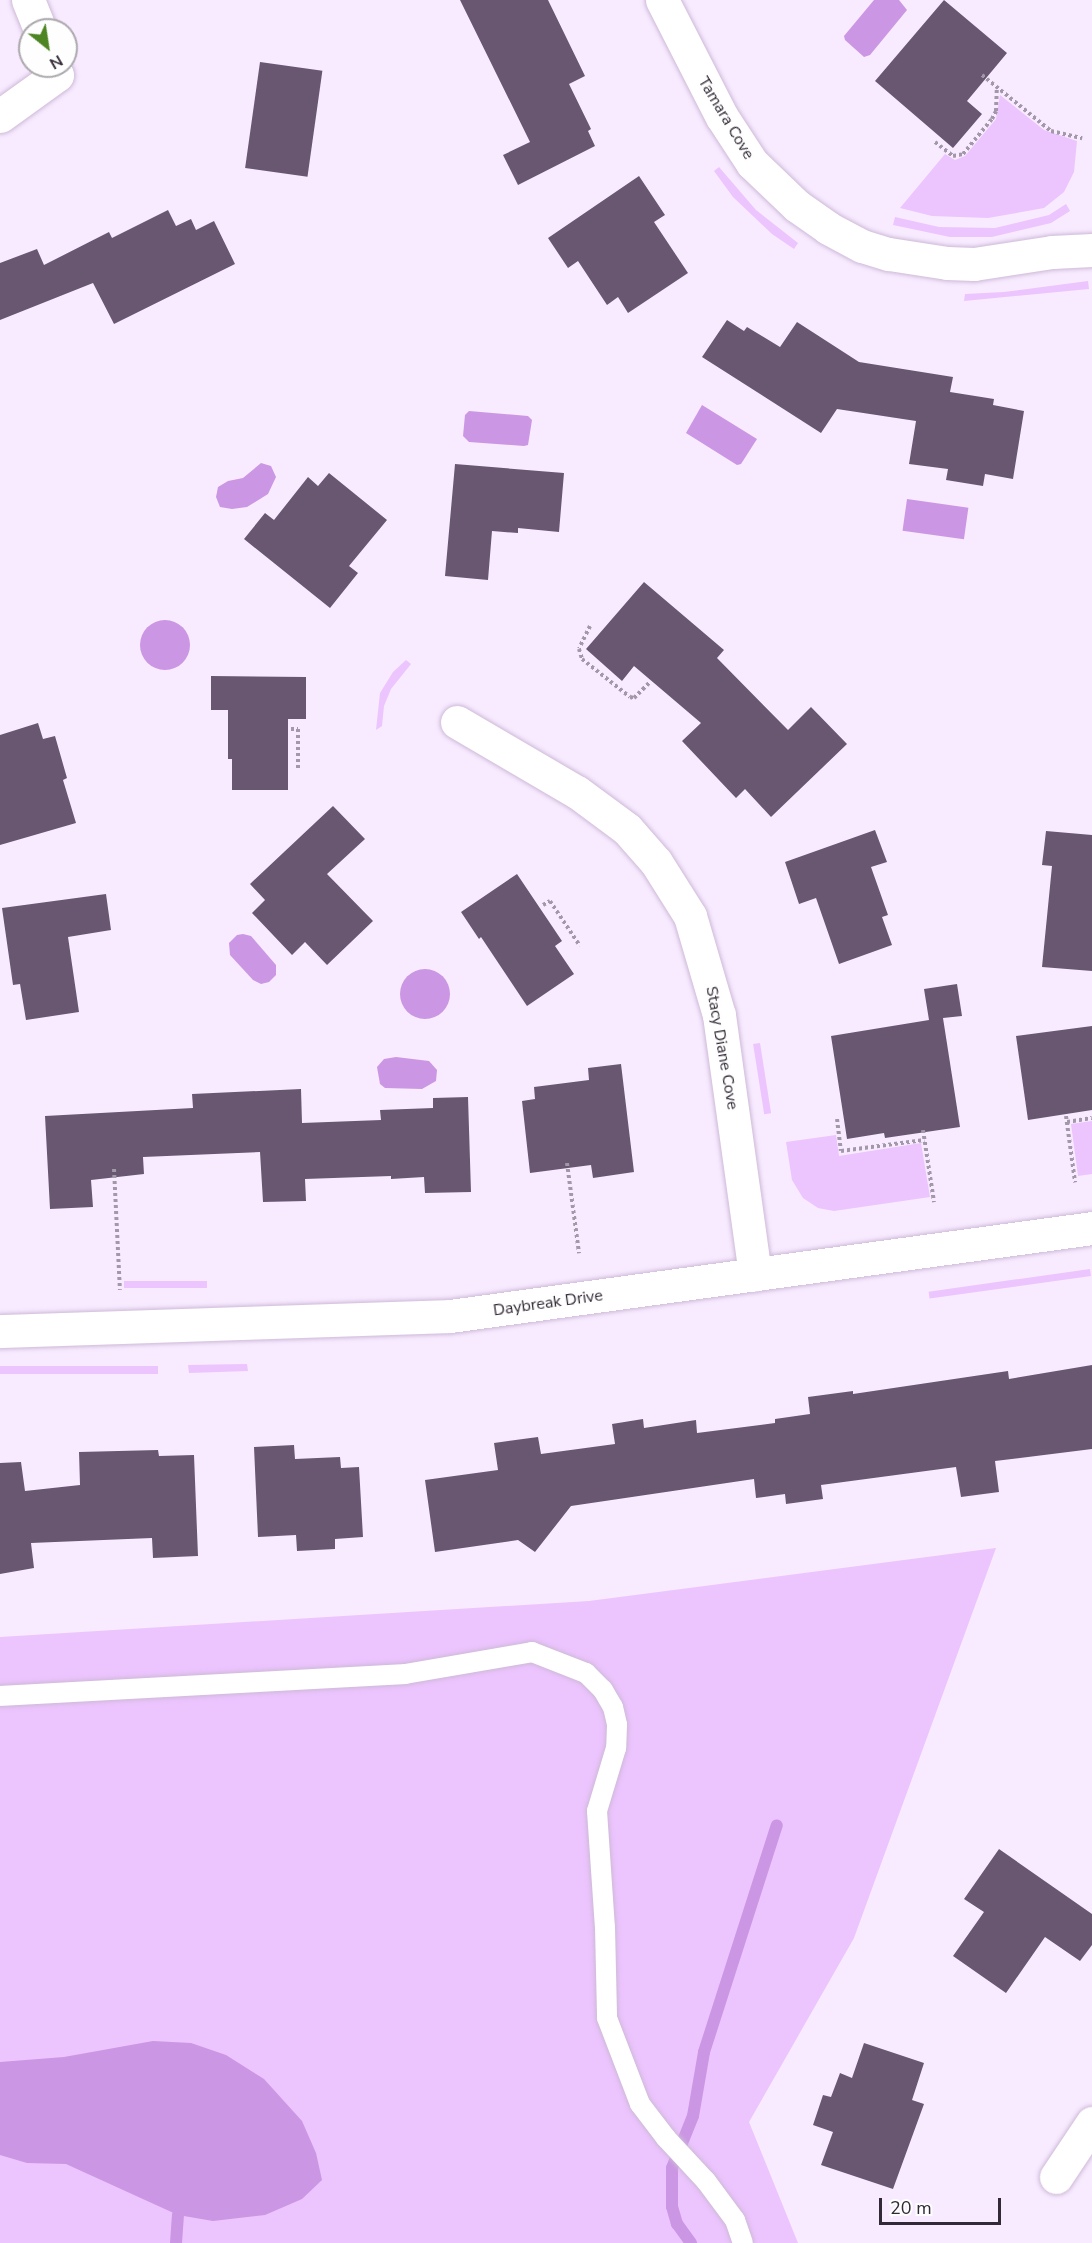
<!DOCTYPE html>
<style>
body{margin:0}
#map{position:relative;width:1092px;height:2243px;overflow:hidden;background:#f8ebff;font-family:"Nunito Sans",sans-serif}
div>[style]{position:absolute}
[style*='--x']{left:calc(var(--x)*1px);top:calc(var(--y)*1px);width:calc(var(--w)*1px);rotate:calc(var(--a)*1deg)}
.green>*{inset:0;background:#ecc4fe;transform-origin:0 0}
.water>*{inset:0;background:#cb96e3;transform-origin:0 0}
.round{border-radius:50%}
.stream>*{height:12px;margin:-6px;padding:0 6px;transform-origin:6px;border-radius:6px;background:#cb96e3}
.building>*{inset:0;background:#695772;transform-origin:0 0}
.path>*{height:4px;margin-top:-2px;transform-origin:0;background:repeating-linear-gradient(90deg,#a398a9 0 3px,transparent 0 6px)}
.roads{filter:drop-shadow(0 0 2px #ceb9d8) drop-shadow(0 0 2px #ceb9d8)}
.service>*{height:20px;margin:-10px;padding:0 10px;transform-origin:10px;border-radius:10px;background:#fff}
.minor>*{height:33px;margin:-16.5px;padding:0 16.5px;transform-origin:16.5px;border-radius:16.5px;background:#fff}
span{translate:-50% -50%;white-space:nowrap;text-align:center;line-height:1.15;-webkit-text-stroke:6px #fefefe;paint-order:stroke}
.street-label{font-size:16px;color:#312935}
.north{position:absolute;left:18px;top:18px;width:60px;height:60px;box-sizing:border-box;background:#fefefe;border:2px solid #aca9ae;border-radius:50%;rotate:150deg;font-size:16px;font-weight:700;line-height:24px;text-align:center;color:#312935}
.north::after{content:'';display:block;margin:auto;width:21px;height:27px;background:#4c8521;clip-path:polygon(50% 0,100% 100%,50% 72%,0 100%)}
.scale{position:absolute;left:879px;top:2198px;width:122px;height:27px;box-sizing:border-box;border:3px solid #312935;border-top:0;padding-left:8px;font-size:18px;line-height:21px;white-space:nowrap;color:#312935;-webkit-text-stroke:4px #fefefe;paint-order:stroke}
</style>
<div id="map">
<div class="green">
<i style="clip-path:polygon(1000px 95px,1044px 130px,1077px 141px,1074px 172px,1064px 192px,1044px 208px,988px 218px,932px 216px,900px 208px,945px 154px,955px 160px,965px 156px,996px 119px)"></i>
<i style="clip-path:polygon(719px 167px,756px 210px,798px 243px,794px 249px,772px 234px,733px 197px,714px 171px)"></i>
<i style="clip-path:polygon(1066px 204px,1070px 211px,1051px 223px,992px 237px,950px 237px,893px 225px,895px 217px,939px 227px,995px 228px,1049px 215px)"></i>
<i style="clip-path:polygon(1088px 281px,1089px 289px,964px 301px,965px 294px,1004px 292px)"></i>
<i style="clip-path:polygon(406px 660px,411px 664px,391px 689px,384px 706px,382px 726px,376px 730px,380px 693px,393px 672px)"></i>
<i style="left:760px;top:1043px;width:71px;height:7px;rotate:81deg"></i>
<i style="clip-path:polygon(1092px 1121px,1092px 1174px,1078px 1176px,1071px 1124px)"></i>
<i style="clip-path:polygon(836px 1135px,839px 1156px,921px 1143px,930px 1197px,834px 1211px,818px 1208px,803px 1198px,792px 1180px,786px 1142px)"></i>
<i style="left:1090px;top:1269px;width:7px;height:163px;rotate:82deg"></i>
<i style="left:207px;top:1281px;width:7px;height:83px;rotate:90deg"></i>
<i style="clip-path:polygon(247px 1364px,248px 1371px,189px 1373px,188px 1365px)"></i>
<i style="left:158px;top:1366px;width:8px;height:158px;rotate:90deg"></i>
<i style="clip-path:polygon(996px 1548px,854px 1938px,749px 2122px,798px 2243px,0 2243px,0 1637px,589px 1601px)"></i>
</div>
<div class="water">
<i style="clip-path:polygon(874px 0,899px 0,907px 10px,870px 55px,864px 57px,845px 40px,844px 36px)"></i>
<i style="clip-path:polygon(702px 405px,757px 439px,741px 464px,737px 465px,686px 433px)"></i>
<i style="clip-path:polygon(469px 411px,528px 416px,532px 420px,528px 445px,524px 446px,469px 442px,463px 436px,465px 415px)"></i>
<i style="clip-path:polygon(261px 463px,271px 466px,276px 477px,268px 494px,247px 507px,232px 509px,220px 507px,216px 497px,218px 487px,228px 481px,243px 478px)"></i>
<i style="left:907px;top:499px;width:62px;height:32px;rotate:8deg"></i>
<i class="round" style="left:140px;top:620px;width:50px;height:50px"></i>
<i style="clip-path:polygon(243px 934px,251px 936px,276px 965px,276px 975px,269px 982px,261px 984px,253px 980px,230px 955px,229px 943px,237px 935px)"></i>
<i class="round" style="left:400px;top:969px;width:50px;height:50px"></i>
<i style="clip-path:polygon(396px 1057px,429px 1061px,437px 1070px,436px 1081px,422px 1089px,385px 1088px,380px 1084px,377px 1067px,384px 1059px)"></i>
<i style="clip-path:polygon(153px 2041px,191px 2043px,226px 2055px,264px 2079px,302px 2121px,316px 2153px,322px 2180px,302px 2199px,265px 2215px,213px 2221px,178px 2215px,66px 2164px,27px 2163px,0 2155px,0 2062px,64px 2057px)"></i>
</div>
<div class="stream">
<i style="--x:176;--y:2243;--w:28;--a:-86"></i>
<i style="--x:691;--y:2243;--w:24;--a:-126"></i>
<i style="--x:677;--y:2224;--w:18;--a:-106"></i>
<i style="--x:672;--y:2207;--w:39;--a:-90"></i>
<i style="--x:672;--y:2168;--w:56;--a:-68"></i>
<i style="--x:693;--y:2116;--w:65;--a:-80.2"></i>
<i style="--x:704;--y:2052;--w:238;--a:-72.2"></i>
</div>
<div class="building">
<i style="clip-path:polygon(460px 0,548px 0,585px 76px,569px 84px,591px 129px,588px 131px,595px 146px,518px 185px,503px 155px,530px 142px)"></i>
<i style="clip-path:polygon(944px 0,1007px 53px,967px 101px,982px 114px,953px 148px,875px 81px)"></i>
<i style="left:260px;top:62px;width:63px;height:107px;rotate:8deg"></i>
<i style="clip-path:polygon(639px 176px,665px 215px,654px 222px,688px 273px,628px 313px,618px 297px,607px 305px,578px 261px,568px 268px,548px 238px)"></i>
<i style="clip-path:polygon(168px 210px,176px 226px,191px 219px,196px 230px,214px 221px,235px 264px,114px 324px,93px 283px,0 320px,0 263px,37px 249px,44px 265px,109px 232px,112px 238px)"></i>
<i style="clip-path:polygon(727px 320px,744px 331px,747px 327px,780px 347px,797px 322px,859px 362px,953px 377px,950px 392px,994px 399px,993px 405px,1024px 411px,1013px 479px,985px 474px,983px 486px,946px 480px,948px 469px,909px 464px,916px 421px,837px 409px,821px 433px,702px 357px)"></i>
<i style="clip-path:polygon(455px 464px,564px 473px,559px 532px,518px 528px,518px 533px,492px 531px,488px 580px,445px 576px)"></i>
<i style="clip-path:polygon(329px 473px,387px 520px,349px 566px,358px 573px,330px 608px,244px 539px,265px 513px,274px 520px,308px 477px,318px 486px)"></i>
<i style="clip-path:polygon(644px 582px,724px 650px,717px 658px,788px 730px,811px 707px,847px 744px,771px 817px,745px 789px,736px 798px,682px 741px,701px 723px,634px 666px,622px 681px,586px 649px)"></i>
<i style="clip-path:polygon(211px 676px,306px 677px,306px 719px,288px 719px,288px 790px,232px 790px,232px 759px,228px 759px,228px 710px,211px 710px)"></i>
<i style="clip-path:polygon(38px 723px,43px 739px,55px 736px,67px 778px,63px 780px,76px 823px,0 845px,0 735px)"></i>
<i style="clip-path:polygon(333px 806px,365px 839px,327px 874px,373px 921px,327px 965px,305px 942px,292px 955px,252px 913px,265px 900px,250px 884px)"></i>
<i style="clip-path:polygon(875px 830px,887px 862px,871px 867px,888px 915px,882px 917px,892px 945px,839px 964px,816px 898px,799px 904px,785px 862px)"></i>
<i style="clip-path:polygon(1046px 831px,1092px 835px,1092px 971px,1042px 967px,1052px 866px,1042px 865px)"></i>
<i style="clip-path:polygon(517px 874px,562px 941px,555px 946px,574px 974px,527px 1006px,481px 937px,479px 939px,461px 912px)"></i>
<i style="clip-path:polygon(106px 894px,111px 930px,68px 937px,79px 1012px,26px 1020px,20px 984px,13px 985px,2px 908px)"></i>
<i style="clip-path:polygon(957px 984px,962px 1016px,943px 1018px,960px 1127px,885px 1138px,884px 1133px,847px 1139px,831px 1036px,929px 1020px,924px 989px)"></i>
<i style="clip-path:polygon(1092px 1026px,1092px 1110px,1028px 1120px,1016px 1036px)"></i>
<i style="clip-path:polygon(621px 1064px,634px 1172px,593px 1178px,591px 1165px,530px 1173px,522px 1101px,535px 1099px,534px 1087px,589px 1080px,588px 1068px)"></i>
<i style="clip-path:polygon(301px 1089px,302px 1123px,381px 1120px,380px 1110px,433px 1108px,433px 1098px,468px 1097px,471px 1192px,425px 1193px,424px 1177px,391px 1179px,391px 1176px,305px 1179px,306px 1201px,263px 1202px,260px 1152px,143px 1157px,144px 1174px,91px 1180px,93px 1207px,50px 1209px,45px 1116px,193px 1108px,192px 1094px)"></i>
<i style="clip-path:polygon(1092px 1365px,1092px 1449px,995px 1461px,999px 1492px,961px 1497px,956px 1467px,821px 1485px,823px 1499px,786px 1504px,785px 1494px,756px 1498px,754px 1479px,571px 1506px,535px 1552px,518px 1540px,435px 1552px,425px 1480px,498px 1470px,494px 1443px,538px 1437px,541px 1454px,615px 1444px,612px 1424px,643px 1419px,644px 1428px,696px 1420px,697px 1433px,775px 1423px,775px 1419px,810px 1414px,808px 1397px,853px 1391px,853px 1394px,1008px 1371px,1009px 1379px)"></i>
<i style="clip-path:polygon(294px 1445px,295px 1459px,340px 1457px,341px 1468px,359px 1467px,363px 1537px,335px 1539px,335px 1549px,297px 1551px,296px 1535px,258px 1537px,254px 1447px)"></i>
<i style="clip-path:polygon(158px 1450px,159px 1456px,194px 1455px,198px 1556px,153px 1558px,152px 1538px,31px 1543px,34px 1568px,0 1574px,0 1463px,21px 1462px,25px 1491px,80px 1485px,79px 1452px)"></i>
<i style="clip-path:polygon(999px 1849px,1092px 1914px,1092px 1945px,1080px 1961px,1045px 1937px,1006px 1993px,953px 1956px,984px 1912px,964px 1899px)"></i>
<i style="clip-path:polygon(864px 2043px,924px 2063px,912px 2100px,924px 2104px,893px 2189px,821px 2165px,833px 2132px,813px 2125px,823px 2095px,831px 2097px,840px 2073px,852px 2078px)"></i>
</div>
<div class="path">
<i style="--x:982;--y:75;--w:89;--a:39.1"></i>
<i style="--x:1051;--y:131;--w:32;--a:13"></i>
<i style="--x:935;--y:142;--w:23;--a:38"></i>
<i style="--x:953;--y:156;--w:10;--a:-11"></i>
<i style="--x:963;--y:154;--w:45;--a:-50.4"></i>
<i style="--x:992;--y:119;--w:9;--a:-63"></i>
<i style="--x:996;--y:111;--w:23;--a:-88"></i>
<i style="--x:590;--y:626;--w:25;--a:116"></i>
<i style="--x:579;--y:649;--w:10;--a:73"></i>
<i style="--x:582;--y:659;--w:61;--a:38.4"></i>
<i style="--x:630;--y:697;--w:4;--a:14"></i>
<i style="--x:634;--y:698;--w:23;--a:-45"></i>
<i style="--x:291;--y:729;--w:7;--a:0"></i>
<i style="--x:298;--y:729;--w:40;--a:90"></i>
<i style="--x:543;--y:905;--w:8;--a:-30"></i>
<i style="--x:550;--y:901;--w:54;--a:56.3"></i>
<i style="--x:1066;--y:1116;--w:67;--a:82.2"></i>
<i style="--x:837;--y:1119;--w:32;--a:83"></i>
<i style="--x:841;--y:1151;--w:84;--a:-7.5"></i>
<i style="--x:1067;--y:1122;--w:25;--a:-9"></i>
<i style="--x:923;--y:1130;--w:73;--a:81.3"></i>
<i style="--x:567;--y:1163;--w:91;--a:82.4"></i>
<i style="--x:114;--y:1169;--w:121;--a:87.2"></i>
</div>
<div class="roads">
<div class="service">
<i style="--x:0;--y:1696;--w:406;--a:-3.1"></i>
<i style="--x:405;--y:1674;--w:129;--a:-9.8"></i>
<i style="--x:532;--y:1652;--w:58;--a:21.3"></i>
<i style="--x:586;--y:1673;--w:24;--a:45"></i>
<i style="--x:603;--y:1690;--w:20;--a:60"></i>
<i style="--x:613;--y:1707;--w:18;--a:77"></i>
<i style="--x:617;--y:1725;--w:23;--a:92"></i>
<i style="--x:616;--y:1748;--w:66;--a:106.8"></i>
<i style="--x:597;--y:1811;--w:116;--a:86.1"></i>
<i style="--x:605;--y:1927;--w:91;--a:88.7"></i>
<i style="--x:607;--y:2018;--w:92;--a:69"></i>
<i style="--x:640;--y:2104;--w:43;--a:52.6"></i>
<i style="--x:666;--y:2138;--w:59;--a:47.1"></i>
<i style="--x:706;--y:2181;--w:49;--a:53.4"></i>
<i style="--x:735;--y:2220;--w:24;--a:71"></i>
</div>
<div class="minor">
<i style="--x:28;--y:0;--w:32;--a:68"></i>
<i style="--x:662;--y:0;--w:131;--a:62.9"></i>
<i style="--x:722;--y:117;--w:55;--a:56.9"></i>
<i style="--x:752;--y:163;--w:62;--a:43.7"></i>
<i style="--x:797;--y:206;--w:38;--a:35"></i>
<i style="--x:828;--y:228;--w:38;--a:28"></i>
<i style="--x:862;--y:246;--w:28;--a:17"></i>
<i style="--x:889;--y:254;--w:59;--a:8.8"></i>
<i style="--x:947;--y:263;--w:27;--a:2"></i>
<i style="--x:974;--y:264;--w:79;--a:-8.7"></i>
<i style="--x:1052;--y:252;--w:40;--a:-2.9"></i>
<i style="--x:0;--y:116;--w:70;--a:-35.7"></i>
<i style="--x:57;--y:75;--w:10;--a:-114"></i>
<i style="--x:457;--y:722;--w:139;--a:30.3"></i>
<i style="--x:577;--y:792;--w:62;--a:36.5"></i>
<i style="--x:627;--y:829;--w:44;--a:48.7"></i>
<i style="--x:656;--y:862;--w:64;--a:57.8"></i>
<i style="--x:690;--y:916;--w:103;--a:73.7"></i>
<i style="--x:719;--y:1015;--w:262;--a:82.1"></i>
<i style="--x:0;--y:1331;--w:450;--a:-1.9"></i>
<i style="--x:450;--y:1316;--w:648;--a:-7.8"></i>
<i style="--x:1056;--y:2177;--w:65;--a:-56.3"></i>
</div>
</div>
<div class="street-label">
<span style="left:726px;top:118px;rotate:59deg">Tamara Cove</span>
<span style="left:722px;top:1048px;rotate:80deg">Stacy Diane Cove</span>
<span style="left:548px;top:1303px;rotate:-8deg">Daybreak Drive</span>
</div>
<div class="north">N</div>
<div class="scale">20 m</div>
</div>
